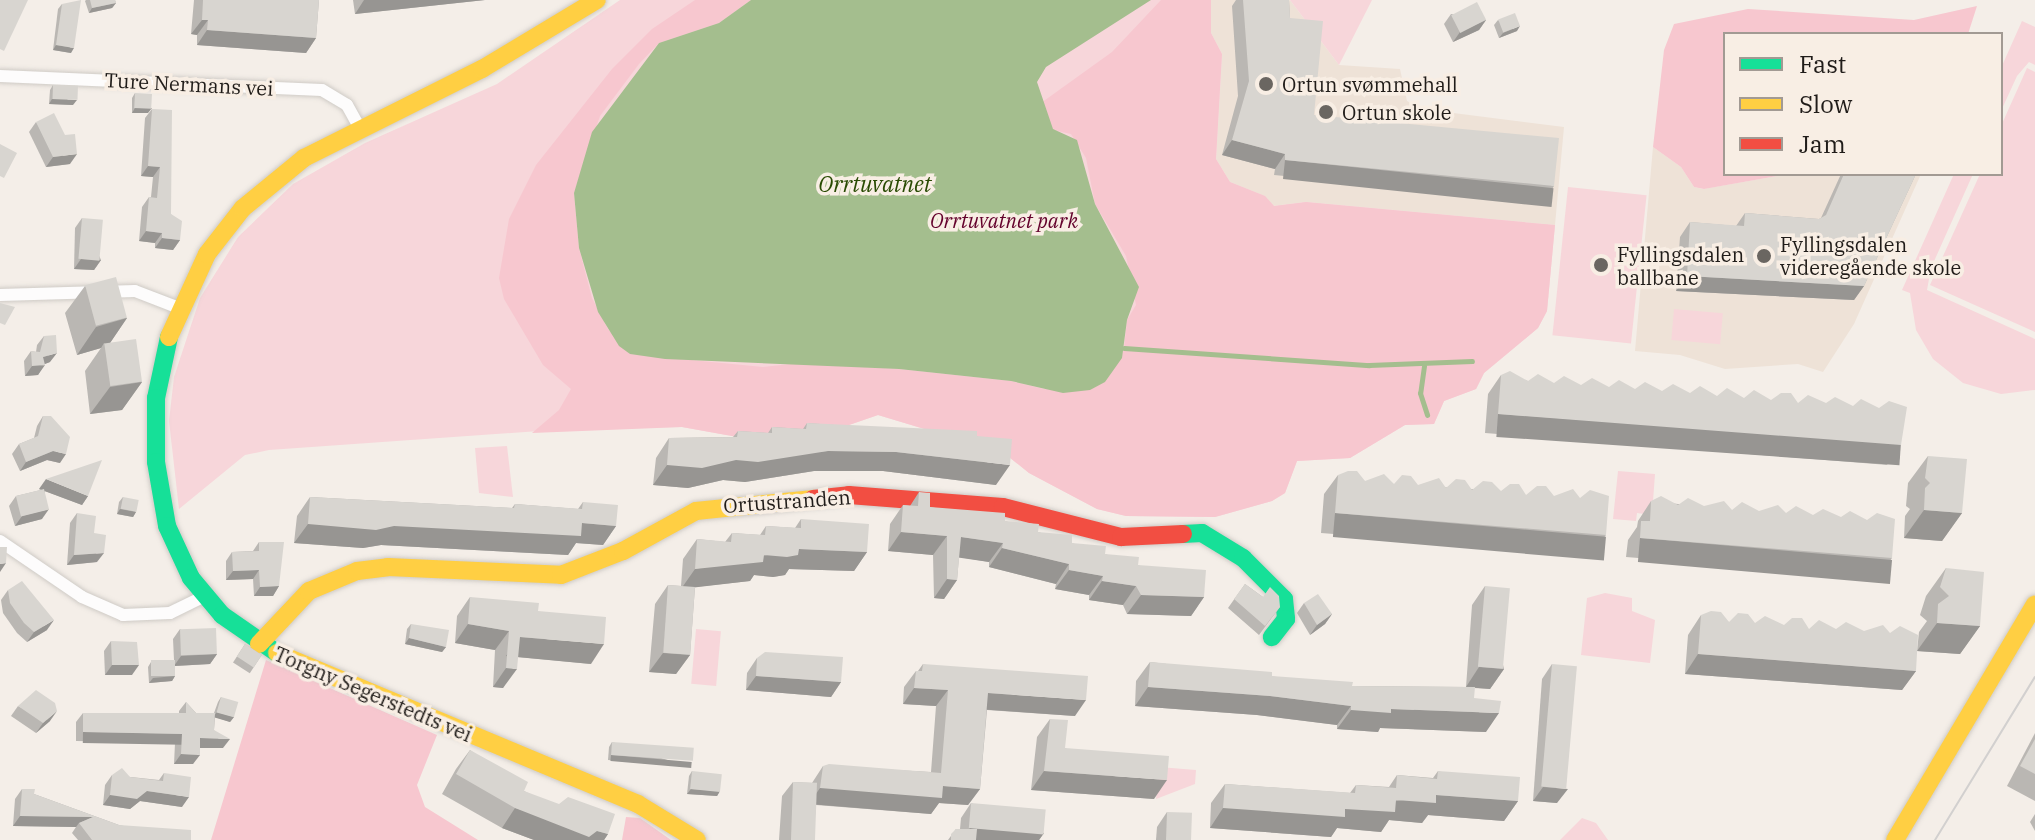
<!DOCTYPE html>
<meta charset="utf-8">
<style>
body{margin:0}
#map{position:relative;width:2035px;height:840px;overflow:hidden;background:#f4eee8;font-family:"IBM Plex Serif",serif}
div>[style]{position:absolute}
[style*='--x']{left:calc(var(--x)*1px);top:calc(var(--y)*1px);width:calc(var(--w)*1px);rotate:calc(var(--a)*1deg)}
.built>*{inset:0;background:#eee2d7}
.green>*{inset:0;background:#f7d6da;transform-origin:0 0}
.forest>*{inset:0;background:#f7c7cf}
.water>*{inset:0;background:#a4be8e}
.stream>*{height:5px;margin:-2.5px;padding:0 2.5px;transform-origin:2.5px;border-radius:2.5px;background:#a4be8e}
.roads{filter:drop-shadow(0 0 2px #cfcbc6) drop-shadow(0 0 2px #cfcbc6)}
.street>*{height:12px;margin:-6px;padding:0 6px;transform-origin:6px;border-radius:6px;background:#fdfcfc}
.fast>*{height:18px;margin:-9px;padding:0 9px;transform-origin:9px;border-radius:9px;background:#16e098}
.slow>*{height:18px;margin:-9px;padding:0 9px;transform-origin:9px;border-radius:9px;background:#ffcf43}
.jam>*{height:18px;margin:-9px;padding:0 9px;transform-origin:9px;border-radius:9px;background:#f24e42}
.tram>*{height:2px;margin:-1px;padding:0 1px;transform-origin:1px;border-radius:1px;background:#d2d0cf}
.wall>*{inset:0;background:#bab7b3;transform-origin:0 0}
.shaded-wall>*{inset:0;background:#979592;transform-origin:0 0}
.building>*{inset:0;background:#d8d5d0;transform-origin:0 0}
.dots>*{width:22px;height:22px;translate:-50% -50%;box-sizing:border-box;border:4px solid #f8eee4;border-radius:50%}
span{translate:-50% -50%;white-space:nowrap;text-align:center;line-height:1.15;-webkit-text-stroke:7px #f8eee4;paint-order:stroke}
.street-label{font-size:20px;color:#201c19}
.poi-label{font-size:20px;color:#201c19}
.left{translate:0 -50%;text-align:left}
.park-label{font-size:20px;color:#63002b;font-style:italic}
.water-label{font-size:22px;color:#294b03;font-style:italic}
.legend{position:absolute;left:1723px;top:32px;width:280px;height:144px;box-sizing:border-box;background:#f8eee4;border:2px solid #a29a93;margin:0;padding:10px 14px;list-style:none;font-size:24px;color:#201c19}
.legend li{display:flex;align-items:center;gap:16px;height:40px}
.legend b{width:40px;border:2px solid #a29a93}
</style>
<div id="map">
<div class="built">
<i style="clip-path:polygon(1211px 0,1290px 0,1339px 65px,1400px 69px,1407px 101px,1422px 109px,1564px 127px,1555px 225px,1306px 202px,1273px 206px,1264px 196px,1230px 182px,1216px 159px,1222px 54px,1211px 33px)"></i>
<i style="clip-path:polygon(1653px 147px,1681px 167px,1694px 187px,1703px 189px,1789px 174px,1921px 174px,1854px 324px,1823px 372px,1798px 364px,1725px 369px,1680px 355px,1635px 351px)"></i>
</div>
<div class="green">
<i style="clip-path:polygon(620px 0,1211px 0,1211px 33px,1222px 54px,1216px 159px,1230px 182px,1265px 196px,1274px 206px,1306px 202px,1555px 225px,1547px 311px,1538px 328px,1484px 373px,1476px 389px,1444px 401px,1434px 424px,1405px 425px,1350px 458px,1297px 461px,1285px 493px,1272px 501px,1215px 517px,1126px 516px,1097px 509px,1029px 473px,1004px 453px,878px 415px,849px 425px,727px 435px,682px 427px,567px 429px,269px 450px,245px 455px,179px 509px,169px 421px,174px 377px,200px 298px,238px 237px,293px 184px,365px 143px,497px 84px)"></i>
<i style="clip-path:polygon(1290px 0,1372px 0,1339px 65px)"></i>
<i style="clip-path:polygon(2022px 21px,2035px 27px,2035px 65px,2029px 62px,2017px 76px,2001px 111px,2001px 68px)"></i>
<i style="clip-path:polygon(2027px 68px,2035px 72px,2035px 332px,1930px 285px,1980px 174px,2001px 174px,2001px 126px)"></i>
<i style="clip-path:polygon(1954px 174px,1973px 174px,1931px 268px,1927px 290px,2035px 339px,2035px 390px,2001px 394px,1963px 383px,1933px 359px,1916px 330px,1910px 293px,1902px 290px)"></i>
<i style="left:1568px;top:187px;width:79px;height:149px;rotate:6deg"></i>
<i style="left:1674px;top:309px;width:49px;height:31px;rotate:5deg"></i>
<i style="clip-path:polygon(507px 446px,513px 497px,479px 493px,475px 448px)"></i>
<i style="clip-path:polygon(1618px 471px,1655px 474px,1652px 515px,1637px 513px,1636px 521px,1613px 519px)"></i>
<i style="clip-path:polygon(1605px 593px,1632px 598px,1632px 611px,1655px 620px,1650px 663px,1581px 655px,1587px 598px)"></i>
<i style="left:696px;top:629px;width:25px;height:55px;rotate:5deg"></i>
<i style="clip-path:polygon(1159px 767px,1196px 770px,1195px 784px,1156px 799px)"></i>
<i style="clip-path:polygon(1582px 818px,1596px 823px,1608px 840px,1560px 840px)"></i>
</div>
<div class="forest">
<i style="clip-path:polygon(695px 0,751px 0,719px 23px,659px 43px,639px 64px,600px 116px,574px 193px,579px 248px,592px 298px,608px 329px,630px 354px,763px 367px,800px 363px,899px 369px,1011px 381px,1044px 389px,1105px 382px,1124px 348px,1127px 320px,1136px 305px,1126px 256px,1095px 204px,1086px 158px,1071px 134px,1053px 130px,1041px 103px,1112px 52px,1161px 0,1211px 0,1211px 33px,1222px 54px,1216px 159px,1230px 182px,1265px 196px,1274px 206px,1306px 202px,1555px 225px,1547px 311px,1538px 328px,1484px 373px,1476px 389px,1444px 401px,1434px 424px,1405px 425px,1350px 458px,1297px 461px,1285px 493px,1272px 501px,1215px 517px,1126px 516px,1097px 509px,1029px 473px,1004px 453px,878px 415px,849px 425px,748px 439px,682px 427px,532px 433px,559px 410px,571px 389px,543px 365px,504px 299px,499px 278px,509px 219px,536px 165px,612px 69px,652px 29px)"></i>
<i style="clip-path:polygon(1977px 6px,1968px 34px,1725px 34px,1725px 174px,1789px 174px,1704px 189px,1694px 187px,1681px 167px,1653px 147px,1664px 50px,1674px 24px,1748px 9px,1914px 20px)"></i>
<i style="clip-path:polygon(266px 660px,437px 735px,417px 785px,425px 807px,478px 840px,211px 840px)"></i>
<i style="clip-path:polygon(626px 817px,640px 818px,671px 840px,622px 840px)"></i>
</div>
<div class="water">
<i style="clip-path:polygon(751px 0,1151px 0,1046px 67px,1037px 82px,1053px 129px,1077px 140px,1095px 204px,1139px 287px,1127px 320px,1122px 358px,1105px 382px,1090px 390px,1063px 393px,1011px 381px,899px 369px,665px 359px,630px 354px,619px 346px,598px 312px,579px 248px,574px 193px,592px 132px,659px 43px,719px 23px)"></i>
</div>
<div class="stream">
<i style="--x:1124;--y:348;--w:246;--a:4"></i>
<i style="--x:1369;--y:365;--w:103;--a:-2.2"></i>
<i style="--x:1424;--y:366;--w:27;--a:98"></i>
<i style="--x:1420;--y:393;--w:23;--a:72"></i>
</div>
<div class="roads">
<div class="street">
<i style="--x:0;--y:76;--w:322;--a:2.5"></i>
<i style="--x:322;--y:90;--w:29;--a:31"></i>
<i style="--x:347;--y:105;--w:26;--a:61"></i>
<i style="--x:0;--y:295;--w:135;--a:-1.7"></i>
<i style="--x:135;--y:291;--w:47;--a:21.1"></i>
<i style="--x:0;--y:541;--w:99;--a:34.3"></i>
<i style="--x:82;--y:597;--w:45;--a:23.7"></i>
<i style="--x:123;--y:615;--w:47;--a:-2.4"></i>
<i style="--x:170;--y:613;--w:39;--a:-26"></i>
</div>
<div class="fast">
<i style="--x:169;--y:337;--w:62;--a:102"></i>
<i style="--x:156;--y:398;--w:64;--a:90"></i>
<i style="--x:156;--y:462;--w:65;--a:80.2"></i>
<i style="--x:167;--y:526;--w:57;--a:65.2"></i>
<i style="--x:191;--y:578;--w:48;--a:50"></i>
<i style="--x:222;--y:615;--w:67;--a:34.6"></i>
<i style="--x:1183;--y:534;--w:19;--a:-3"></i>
<i style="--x:1202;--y:533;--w:48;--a:31.4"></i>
<i style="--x:1243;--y:558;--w:58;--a:45"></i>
<i style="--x:1284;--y:599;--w:20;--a:84"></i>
<i style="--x:1286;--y:619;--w:23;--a:128"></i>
</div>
<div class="slow">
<i style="--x:169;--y:337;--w:91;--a:-65.4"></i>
<i style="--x:207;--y:254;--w:58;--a:-52"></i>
<i style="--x:243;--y:208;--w:79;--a:-39.3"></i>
<i style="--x:304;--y:158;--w:199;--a:-26.6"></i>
<i style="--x:482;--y:69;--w:134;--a:-31"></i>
<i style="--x:259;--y:644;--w:73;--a:-46.7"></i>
<i style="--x:309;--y:591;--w:52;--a:-22.6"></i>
<i style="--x:357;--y:571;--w:31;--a:-7"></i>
<i style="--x:388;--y:567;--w:173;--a:2.6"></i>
<i style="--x:561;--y:575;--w:66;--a:-21.2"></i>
<i style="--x:623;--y:551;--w:83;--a:-28.7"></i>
<i style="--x:696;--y:511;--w:118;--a:-5.9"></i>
<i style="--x:277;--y:653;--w:391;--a:22.7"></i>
<i style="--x:638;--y:804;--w:69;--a:31.4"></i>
<i style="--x:1895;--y:840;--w:274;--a:-59.3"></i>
</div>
<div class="jam">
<i style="--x:813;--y:499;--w:36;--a:-6"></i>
<i style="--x:849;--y:495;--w:154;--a:4.5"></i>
<i style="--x:1003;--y:507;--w:122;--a:14.3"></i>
<i style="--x:1121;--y:537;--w:62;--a:-2.8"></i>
</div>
</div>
<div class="tram">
<i style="--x:1935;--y:840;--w:191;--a:-58.5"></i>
</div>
<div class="wall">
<i style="clip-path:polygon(86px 0,115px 0,116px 3px,112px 8px,89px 13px,85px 1px)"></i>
<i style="clip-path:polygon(194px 0,319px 0,316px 38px,306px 53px,197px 45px,197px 35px,191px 34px)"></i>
<i style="clip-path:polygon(353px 0,485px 0,355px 14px)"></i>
<i style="clip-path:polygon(1236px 0,1289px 0,1290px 18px,1314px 115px,1554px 186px,1544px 201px,1274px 175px,1275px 169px,1222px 155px,1238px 96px,1232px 6px)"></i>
<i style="clip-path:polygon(62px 4px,71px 53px,53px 50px,58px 9px)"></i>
<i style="clip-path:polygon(1451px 14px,1486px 20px,1479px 30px,1453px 42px,1444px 24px)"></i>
<i style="clip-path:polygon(1498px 20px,1517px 31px,1499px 38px,1494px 25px)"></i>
<i style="clip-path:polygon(53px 85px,73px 105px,49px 104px,50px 90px)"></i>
<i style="clip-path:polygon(135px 93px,148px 113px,132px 113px,132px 98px)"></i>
<i style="clip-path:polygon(152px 109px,171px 214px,180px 240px,173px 250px,155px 248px,155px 243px,139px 241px,142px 207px,149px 197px,151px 197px,153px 177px,141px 176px,145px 118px)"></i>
<i style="clip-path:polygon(36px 122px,70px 164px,46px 167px,29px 132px)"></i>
<i style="clip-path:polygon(1841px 174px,1916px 174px,1864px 286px,1854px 300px,1676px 291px,1680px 237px,1690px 222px,1736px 226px,1745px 213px,1819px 219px,1821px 218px)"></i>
<i style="clip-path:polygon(82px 218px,101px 260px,94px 270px,74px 269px,75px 228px)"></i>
<i style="clip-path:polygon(85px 286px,127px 318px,110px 343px,142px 382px,122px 410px,90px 414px,85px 371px,101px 348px,77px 355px,65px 313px)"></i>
<i style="clip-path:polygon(44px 336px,50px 362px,44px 364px,38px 375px,25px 376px,24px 361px,31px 351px,36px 352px,37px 345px)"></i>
<i style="clip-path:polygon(1501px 375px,1528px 381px,1798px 403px,1888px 465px,1485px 433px,1488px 394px)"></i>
<i style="clip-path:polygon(43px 416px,60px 463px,47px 460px,20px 471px,12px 454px,19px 444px,34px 438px,37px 426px)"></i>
<i style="clip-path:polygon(807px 423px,977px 436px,996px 485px,883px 471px,814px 471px,745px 482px,723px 480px,688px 488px,653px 485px,656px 458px,669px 438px,733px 437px,738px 431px,768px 433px,772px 427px,803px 429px)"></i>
<i style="clip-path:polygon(1928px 456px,1962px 513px,1942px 541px,1904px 538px,1905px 516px,1910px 509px,1906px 506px,1908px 483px)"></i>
<i style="clip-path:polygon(1338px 475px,1365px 481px,1394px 484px,1501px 491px,1526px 495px,1554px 496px,1606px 535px,1592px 554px,1321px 533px,1324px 494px)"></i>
<i style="clip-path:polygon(39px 489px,88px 496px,82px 505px,45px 491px,42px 519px,15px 526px,9px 506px,16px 496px,41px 490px)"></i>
<i style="clip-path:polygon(919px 492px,930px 507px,1005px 521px,1138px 565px,1204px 597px,1191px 616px,1127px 614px,1123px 605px,1089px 600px,1089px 595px,1055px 589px,1056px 584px,989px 567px,989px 562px,959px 557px,957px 580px,944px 599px,934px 598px,933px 555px,888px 551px,890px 524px,903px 505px,910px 506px)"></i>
<i style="clip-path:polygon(123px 497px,136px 512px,133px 517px,117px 514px,119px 502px)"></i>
<i style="clip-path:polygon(310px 497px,512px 508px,515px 504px,578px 509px,583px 502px,616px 526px,603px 545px,576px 543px,568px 555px,381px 545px,363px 548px,294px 543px,297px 516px)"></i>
<i style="clip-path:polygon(1651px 501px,1732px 510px,1867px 520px,1892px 558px,1879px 577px,1626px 557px,1628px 540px,1637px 527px,1638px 521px)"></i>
<i style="clip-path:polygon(77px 513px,94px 533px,97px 562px,67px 565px,70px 523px)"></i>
<i style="clip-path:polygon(801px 519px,867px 552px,854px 571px,789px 569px,785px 575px,773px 577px,754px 575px,750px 581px,695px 587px,690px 655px,676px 674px,649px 672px,655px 604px,668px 585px,681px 586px,683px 559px,697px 539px,725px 542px,732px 533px,760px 535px,766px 526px,795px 528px)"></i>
<i style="clip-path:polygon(259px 542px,279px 586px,273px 596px,254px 596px,253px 579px,226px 580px,226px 561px,232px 552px,253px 551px)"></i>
<i style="clip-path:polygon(1946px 568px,1980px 626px,1960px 654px,1917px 651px,1919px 632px,1927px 621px,1920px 615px,1926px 596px)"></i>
<i style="clip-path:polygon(1245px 584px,1263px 597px,1280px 607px,1259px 635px,1228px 608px)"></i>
<i style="clip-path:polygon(1485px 586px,1504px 669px,1490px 689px,1474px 688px,1474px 698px,1486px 732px,1380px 728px,1378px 732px,1337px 729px,1337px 725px,1257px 715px,1135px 706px,1136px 681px,1150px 662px,1352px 686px,1466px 687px,1472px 605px)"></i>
<i style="clip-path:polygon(8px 590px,47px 630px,27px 642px,17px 633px,3px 613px,1px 600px)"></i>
<i style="clip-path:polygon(470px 597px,591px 664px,518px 657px,503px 688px,493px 687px,495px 650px,455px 643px,457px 616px)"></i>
<i style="clip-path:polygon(1304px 603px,1332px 614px,1325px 624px,1310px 635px,1297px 613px)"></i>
<i style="clip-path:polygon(1701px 615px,1729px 622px,1809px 629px,1916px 671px,1902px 690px,1685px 674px,1688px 635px)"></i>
<i style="clip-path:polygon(411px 624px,446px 647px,442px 652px,405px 644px,407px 629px)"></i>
<i style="clip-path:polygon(180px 629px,217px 654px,210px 664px,175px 666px,175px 676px,172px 681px,149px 683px,148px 667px,151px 662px,174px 660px,173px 639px)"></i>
<i style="clip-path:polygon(111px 641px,132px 675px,105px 675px,104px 651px)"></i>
<i style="left:245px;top:644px;width:20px;height:22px;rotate:33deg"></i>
<i style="clip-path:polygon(757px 658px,841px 682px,831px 697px,746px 690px,747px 673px)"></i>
<i style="clip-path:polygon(923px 664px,1075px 716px,987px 710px,980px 789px,968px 805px,939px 803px,931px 814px,816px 805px,813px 840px,779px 840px,782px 796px,793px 782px,812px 783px,823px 766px,931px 772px,936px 706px,903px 704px,904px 687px,916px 671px,918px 671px)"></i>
<i style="clip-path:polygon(1552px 664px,1557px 803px,1533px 801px,1542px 679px)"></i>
<i style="clip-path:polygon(221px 697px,234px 717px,230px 722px,215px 717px,214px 730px,223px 748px,200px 748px,193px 764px,174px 764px,175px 743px,76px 741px,76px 722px,83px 713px,179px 713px,179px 711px,186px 702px,196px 713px,214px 713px,218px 702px)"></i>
<i style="clip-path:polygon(18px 706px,50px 721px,36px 733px,11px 716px)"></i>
<i style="clip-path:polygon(1050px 719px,1065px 748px,1154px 799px,1031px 790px,1037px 737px)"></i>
<i style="clip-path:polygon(2035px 733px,2035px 801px,2007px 786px)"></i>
<i style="clip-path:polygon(612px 742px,689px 767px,608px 760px,609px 747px)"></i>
<i style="clip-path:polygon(470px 750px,524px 791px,608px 834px,604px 840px,534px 840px,502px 828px,442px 794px,456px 769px)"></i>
<i style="clip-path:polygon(692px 771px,720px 791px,717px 796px,687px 794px,689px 776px)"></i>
<i style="clip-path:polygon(1438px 771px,1518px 801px,1504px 821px,1428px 815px,1422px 823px,1389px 820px,1381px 832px,1337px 828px,1331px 837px,1210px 828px,1211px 803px,1225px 784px,1350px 793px,1356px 785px,1389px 787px,1397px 775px,1433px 778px)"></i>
<i style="clip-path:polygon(164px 773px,182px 807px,140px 801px,130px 809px,103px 805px,105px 785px,112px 775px,159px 780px)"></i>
<i style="clip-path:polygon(22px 789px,34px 794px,119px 825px,191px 840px,78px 840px,72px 833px,76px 827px,13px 826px,15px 799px)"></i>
<i style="clip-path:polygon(971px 803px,1044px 833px,1039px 840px,948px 840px,956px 829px,960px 829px,961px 818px)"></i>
<i style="clip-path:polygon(1167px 812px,1190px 840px,1156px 840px,1157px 827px)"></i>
<i style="clip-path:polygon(2035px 814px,2035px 831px,2030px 822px)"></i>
</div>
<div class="shaded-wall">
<i style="clip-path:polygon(364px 0,485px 0,355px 14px)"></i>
<i style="clip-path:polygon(116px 3px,112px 8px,89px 13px,92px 8px)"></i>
<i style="clip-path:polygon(202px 20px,208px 20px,197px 35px,191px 34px)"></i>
<i style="clip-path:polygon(1486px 20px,1479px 30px,1453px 42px,1460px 32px)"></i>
<i style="clip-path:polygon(1520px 26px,1517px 31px,1499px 38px,1503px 33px)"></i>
<i style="clip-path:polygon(207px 30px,316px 38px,306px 53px,197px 45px)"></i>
<i style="clip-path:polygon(56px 45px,74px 48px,71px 53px,53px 50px)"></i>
<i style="clip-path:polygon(52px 99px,77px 100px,73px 105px,49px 104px)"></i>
<i style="clip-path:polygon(135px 108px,152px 108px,148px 113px,132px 113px)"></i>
<i style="clip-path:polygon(1232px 140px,1285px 154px,1275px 169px,1222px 155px)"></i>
<i style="clip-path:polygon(77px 154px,70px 164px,46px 167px,53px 157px)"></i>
<i style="left:1285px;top:160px;width:270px;height:19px;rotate:6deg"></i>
<i style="clip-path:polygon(148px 166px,160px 167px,153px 177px,141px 176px)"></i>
<i style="clip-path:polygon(146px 231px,162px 233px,155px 243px,139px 241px)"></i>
<i style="clip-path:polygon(162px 238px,180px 240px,173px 250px,155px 248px)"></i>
<i style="clip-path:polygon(81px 259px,101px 260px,94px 270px,74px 269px)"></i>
<i style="clip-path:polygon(1687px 276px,1864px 286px,1854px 300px,1676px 291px)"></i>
<i style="clip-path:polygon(127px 318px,108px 346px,104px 343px,101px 348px,77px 355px,96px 327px)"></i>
<i style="clip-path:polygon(57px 353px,50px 362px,40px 366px,45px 365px,38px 375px,25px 376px,32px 366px,43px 357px)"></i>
<i style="clip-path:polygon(142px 382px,122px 410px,90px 414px,110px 387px)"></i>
<i style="left:1498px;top:414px;width:404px;height:23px;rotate:4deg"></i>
<i style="clip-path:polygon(53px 451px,66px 454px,60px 463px,47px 460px,20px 471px,26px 462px)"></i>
<i style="clip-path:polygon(828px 451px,896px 452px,1010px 465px,996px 485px,883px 471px,814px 471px,745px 482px,723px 480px,688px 488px,653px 485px,667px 465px)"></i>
<i style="clip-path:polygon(46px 479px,88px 496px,82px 505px,39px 489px)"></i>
<i style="clip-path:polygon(49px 509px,42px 519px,15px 526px,22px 516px)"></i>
<i style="clip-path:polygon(120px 509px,136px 512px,133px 517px,117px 514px)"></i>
<i style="clip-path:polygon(1924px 510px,1962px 513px,1942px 541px,1904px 538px)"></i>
<i style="left:1335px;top:513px;width:272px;height:24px;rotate:5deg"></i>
<i style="clip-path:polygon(582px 523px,616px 526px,603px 545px,576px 543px,568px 555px,381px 545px,363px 548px,294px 543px,308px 524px)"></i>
<i style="clip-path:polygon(901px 532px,947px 536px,933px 555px,888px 551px)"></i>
<i style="clip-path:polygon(961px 537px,1003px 543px,989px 562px,948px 556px)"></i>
<i style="left:1640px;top:538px;width:253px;height:24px;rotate:5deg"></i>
<i style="clip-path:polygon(1002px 548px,1069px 564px,1056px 584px,989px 567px)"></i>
<i style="clip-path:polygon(799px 549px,867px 552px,854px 571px,789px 569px,785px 575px,773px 577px,754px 575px,750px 581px,681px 589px,695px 569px)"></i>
<i style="clip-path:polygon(104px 553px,97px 562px,67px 565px,74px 555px)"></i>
<i style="clip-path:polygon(6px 563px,0 572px,0 564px)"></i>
<i style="clip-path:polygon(259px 570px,253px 579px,226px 580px,233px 571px)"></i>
<i style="clip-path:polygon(1069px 570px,1103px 576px,1089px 595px,1055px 589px)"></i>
<i style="clip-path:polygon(947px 579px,957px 580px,944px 599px,934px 598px)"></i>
<i style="clip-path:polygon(1102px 581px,1136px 586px,1123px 605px,1089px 600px)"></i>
<i style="clip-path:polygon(279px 586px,273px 596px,254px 596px,260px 587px)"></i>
<i style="clip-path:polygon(1141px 595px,1204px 597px,1191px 616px,1127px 614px)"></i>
<i style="clip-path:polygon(1332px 614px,1325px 624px,1310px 635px,1317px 625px)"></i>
<i style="clip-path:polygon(54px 620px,47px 630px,27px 642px,34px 632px)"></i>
<i style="clip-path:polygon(1937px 623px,1980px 626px,1960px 654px,1917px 651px)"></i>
<i style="clip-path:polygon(468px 624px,509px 631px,495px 650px,455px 643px)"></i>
<i style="clip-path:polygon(520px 637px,604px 644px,591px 664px,506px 656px)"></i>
<i style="clip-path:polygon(409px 638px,446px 647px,442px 652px,405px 644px)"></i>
<i style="clip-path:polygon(663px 653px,690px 655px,676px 674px,649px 672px)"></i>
<i style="clip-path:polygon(217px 654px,210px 664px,174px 666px,181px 656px)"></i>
<i style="clip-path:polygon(1698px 654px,1916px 671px,1902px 690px,1685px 674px)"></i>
<i style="clip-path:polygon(112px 665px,139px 665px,132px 675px,105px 675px)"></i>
<i style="clip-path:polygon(1479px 667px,1504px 669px,1490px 689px,1466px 687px)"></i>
<i style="clip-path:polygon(506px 668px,517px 669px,503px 688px,493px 687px)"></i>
<i style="clip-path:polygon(175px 676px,172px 681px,149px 683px,153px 678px)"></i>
<i style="clip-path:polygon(756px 676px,841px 682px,831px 697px,746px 690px)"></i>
<i style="clip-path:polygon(1148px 687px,1270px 696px,1351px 706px,1337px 725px,1257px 715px,1135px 706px)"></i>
<i style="clip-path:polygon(914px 688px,948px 690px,936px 706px,903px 704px)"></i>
<i style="clip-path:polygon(988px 693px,1086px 700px,1075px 716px,977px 709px)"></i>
<i style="clip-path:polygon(1391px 709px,1499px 713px,1486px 732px,1380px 728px,1378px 732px,1337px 729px,1351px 710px)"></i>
<i style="clip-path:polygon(57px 711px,50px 721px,36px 733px,43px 723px)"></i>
<i style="clip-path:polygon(217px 712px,234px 717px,230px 722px,213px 717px)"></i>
<i style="left:83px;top:732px;width:99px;height:11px;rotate:1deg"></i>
<i style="clip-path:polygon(200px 738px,230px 739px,223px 748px,194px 748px)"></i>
<i style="clip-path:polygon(181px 754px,200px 755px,193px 764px,174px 764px)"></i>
<i style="left:611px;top:755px;width:81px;height:6px;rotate:5deg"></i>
<i style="clip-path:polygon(1044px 771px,1167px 780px,1154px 799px,1031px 790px)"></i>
<i style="clip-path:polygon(943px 786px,980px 789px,968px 805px,939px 803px,931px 814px,809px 804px,820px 788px)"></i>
<i style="clip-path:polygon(1543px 787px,1568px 789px,1557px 803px,1533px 801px)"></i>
<i style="clip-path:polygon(691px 789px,720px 791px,717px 796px,687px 794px)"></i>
<i style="clip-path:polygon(147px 791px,189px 797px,182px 807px,140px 801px,130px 809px,103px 805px,110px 795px)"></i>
<i style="clip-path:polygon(1436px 795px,1518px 801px,1504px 821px,1428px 815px,1422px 823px,1389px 820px,1381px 832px,1337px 828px,1331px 837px,1210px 828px,1223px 808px,1345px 809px)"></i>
<i style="clip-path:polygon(515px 808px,597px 831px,608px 834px,604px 840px,534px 840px,502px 828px)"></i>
<i style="clip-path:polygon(20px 816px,93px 817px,79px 823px,76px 827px,13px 826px)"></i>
<i style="clip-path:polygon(970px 828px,1044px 833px,1039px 840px,961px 840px)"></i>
</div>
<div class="building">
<i style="clip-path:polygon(0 0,28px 0,4px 51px,0 49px)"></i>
<i style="clip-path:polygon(81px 0,74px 48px,56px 45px,62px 4px)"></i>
<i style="clip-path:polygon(90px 0,115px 0,116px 3px,92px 8px)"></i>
<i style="clip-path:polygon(203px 0,319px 0,316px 38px,207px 30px,208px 20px,202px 20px)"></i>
<i style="clip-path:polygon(1243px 0,1289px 0,1290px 18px,1323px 21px,1314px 115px,1559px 138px,1554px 186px,1285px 160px,1285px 154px,1232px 140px,1249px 81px)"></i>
<i style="left:1477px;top:2px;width:20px;height:29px;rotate:63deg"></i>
<i style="left:1515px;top:13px;width:14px;height:18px;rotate:69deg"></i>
<i style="left:53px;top:85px;width:25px;height:14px;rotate:2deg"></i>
<i style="left:135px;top:93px;width:17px;height:15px;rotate:3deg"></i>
<i style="clip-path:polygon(152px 109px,172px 110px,171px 214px,182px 221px,180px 240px,162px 238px,162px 233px,146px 231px,149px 197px,157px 198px,160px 167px,148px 166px)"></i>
<i style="clip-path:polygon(54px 113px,65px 135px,75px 134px,77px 154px,53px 157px,36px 122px)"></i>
<i style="clip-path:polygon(0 144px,17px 153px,4px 178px,0 176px)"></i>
<i style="clip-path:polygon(1844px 174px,1916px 174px,1864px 286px,1687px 276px,1690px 222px,1744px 226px,1745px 213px,1819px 219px,1826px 215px)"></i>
<i style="left:82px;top:218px;width:21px;height:41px;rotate:5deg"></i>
<i style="left:116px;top:277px;width:42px;height:32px;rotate:75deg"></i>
<i style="clip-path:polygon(0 303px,15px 307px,5px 325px,0 323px)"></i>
<i style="clip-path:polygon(56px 335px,57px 353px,43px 357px,45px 365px,32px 366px,31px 351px,40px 352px,44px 336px)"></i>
<i style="left:136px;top:339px;width:43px;height:32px;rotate:82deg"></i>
<i style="clip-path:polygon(1510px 371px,1528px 381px,1538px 374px,1554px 383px,1564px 376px,1581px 385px,1592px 378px,1609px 387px,1619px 380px,1635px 389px,1645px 382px,1662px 391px,1673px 384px,1690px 393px,1700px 386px,1717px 396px,1727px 388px,1744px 398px,1754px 390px,1771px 400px,1781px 393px,1791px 393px,1798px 403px,1808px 395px,1826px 403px,1835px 397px,1853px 406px,1861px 399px,1879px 408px,1889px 401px,1907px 407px,1901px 445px,1498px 414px,1501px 375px)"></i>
<i style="clip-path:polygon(43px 416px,51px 416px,70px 437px,66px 454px,53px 451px,26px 462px,19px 444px,38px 436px)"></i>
<i style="clip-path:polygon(807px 423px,977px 431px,977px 436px,1012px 439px,1010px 465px,896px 452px,828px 451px,758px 462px,736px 460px,702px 468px,667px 465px,669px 438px,737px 437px,738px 431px,772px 433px,772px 427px,806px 429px)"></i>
<i style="clip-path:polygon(1928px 456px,1967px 459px,1962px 513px,1924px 510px,1925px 488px,1930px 483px,1925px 478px)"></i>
<i style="clip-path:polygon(102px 460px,88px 496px,46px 479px)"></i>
<i style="clip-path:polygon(1348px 471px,1357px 471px,1365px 481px,1384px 474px,1394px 484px,1402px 475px,1411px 476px,1418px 485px,1439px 478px,1446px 488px,1456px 479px,1465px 480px,1472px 490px,1483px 481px,1492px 482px,1501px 491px,1510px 484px,1519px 484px,1526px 495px,1537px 486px,1546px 486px,1554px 496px,1573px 489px,1580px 498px,1590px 490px,1609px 496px,1606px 535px,1335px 513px,1338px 475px)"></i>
<i style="left:44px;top:489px;width:21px;height:29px;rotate:76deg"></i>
<i style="clip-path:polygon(919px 492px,930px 493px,930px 507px,1005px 513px,1005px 521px,1039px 524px,1038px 532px,1072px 535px,1072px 543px,1106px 546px,1105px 554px,1139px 557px,1138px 565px,1206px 570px,1204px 597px,1141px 595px,1136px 586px,1102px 581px,1103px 576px,1069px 570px,1069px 564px,1002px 548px,1003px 543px,961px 537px,957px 580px,947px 579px,947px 536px,901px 532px,903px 505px,918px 506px)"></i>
<i style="clip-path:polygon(1661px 496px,1678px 505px,1688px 498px,1704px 506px,1724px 501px,1732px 510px,1742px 502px,1759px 511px,1778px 505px,1786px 513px,1796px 506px,1813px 515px,1823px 509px,1841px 517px,1850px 511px,1867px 520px,1877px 513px,1895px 519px,1892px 558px,1640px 538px,1641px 521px,1650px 521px,1651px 501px)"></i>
<i style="left:123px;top:497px;width:16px;height:12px;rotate:11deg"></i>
<i style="clip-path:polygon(310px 497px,514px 508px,515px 504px,582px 509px,583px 502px,618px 505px,616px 526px,582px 523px,581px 536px,394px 526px,376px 530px,308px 524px)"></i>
<i style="clip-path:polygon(77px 513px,96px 516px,94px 533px,106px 535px,104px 553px,74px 555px)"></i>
<i style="clip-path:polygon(801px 519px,869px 524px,867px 552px,799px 549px,798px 555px,787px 557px,764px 555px,763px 562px,695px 569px,697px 539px,731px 542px,732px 533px,765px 535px,766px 526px,801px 528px)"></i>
<i style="clip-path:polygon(259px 542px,284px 542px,279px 586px,260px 587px,259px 570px,233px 571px,232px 552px,259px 551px)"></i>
<i style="clip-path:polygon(0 547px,7px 547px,6px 563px,0 564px)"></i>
<i style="clip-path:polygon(1946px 568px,1984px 572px,1980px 626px,1937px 623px,1938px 604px,1949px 596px,1940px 587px)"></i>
<i style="clip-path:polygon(22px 581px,54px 620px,34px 632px,24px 623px,10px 603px,8px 590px)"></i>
<i style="clip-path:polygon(1245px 584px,1263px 597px,1270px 587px,1279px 596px,1280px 607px,1265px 626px,1234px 599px)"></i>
<i style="left:668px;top:585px;width:27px;height:68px;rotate:4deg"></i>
<i style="left:1485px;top:586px;width:25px;height:81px;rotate:5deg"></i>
<i style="clip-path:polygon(1318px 594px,1332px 614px,1317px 625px,1304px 603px)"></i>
<i style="clip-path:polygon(470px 597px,539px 603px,538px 611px,606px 617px,604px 644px,520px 637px,517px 669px,506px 668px,509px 631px,468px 624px)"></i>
<i style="clip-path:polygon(1711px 611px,1721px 612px,1729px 622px,1738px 613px,1748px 614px,1755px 623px,1765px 616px,1784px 625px,1792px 618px,1802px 618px,1809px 629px,1819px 620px,1836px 629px,1846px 622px,1864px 631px,1883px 625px,1890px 633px,1900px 626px,1918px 635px,1916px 671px,1698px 654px,1701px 615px)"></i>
<i style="clip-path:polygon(411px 624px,449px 630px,446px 647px,409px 638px)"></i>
<i style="left:216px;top:628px;width:26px;height:36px;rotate:88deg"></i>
<i style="clip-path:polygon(111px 641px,137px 642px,139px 665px,112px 665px)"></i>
<i style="left:245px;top:644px;width:20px;height:15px;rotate:33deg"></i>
<i style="clip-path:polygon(765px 652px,843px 657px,841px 682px,756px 676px,757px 658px)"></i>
<i style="left:175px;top:660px;width:16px;height:24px;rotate:90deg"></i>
<i style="clip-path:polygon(1150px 662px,1272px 672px,1272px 676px,1353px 682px,1352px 686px,1475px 687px,1474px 698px,1501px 701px,1499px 713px,1391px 709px,1391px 713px,1351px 710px,1351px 706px,1270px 696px,1148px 687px)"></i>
<i style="clip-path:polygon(923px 664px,1088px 676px,1086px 700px,988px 693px,980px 789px,943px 786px,942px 798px,820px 788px,823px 766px,829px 764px,941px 773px,948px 690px,914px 688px,916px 671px,922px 671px)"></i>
<i style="left:1552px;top:664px;width:25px;height:123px;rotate:5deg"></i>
<i style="clip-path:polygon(36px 690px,55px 703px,57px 711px,43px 723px,18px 706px)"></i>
<i style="left:221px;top:697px;width:18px;height:16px;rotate:16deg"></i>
<i style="clip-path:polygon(186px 702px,196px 713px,215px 713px,214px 730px,230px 739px,200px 738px,200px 755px,181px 754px,182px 734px,83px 732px,83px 713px,186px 713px)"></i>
<i style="clip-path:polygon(1050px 719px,1068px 720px,1065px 748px,1169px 756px,1167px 780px,1044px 771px)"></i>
<i style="clip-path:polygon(2035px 739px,2035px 774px,2020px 766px)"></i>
<i style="left:612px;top:742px;width:82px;height:13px;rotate:4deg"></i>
<i style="clip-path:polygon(470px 750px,528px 782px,524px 791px,559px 804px,568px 797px,615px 814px,608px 834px,597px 831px,589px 837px,515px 808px,456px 774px)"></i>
<i style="clip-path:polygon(122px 768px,130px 777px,163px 781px,164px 773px,191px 777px,189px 797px,147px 791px,137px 799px,110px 795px,112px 775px)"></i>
<i style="left:692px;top:771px;width:30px;height:18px;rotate:6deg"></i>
<i style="clip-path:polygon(1438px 771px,1520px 777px,1518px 801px,1436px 795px,1436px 803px,1396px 800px,1395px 812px,1345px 809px,1345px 817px,1223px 808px,1225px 784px,1355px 793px,1356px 785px,1396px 788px,1397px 775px,1437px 779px)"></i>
<i style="left:793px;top:782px;width:24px;height:58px;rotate:2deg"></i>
<i style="clip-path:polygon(22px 789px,35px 789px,34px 794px,119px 825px,191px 830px,191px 840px,92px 840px,79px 823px,93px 817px,20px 816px)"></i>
<i style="left:971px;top:803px;width:75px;height:25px;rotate:5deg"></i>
<i style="left:1167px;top:812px;width:25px;height:28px;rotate:2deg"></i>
<i style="clip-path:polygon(956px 829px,977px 829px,976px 840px,951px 840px,951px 834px)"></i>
</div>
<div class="dots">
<i style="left:1266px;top:84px;background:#6a6661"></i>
<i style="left:1326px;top:112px;background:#6a6661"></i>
<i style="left:1764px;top:256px;background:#6a6661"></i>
<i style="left:1601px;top:265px;background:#6a6661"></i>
</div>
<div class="street-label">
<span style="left:189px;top:84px;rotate:3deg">Ture Nermans vei</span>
<span style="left:787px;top:501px;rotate:-4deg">Ortustranden</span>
<span style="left:373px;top:694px;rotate:23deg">Torgny Segerstedts vei</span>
</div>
<div class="poi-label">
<span class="left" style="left:1282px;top:84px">Ortun svømmehall</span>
<span class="left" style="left:1342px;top:112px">Ortun skole</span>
<span class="left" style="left:1780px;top:256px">Fyllingsdalen<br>videregående skole</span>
<span class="left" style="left:1617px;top:266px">Fyllingsdalen<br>ballbane</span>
</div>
<div class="park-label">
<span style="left:1004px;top:220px">Orrtuvatnet park</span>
</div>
<div class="water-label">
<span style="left:875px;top:184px">Orrtuvatnet</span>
</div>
<ul class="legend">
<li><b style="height:10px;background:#16e098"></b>Fast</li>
<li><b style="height:10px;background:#ffcf43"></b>Slow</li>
<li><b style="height:10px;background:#f24e42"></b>Jam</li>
</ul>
</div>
